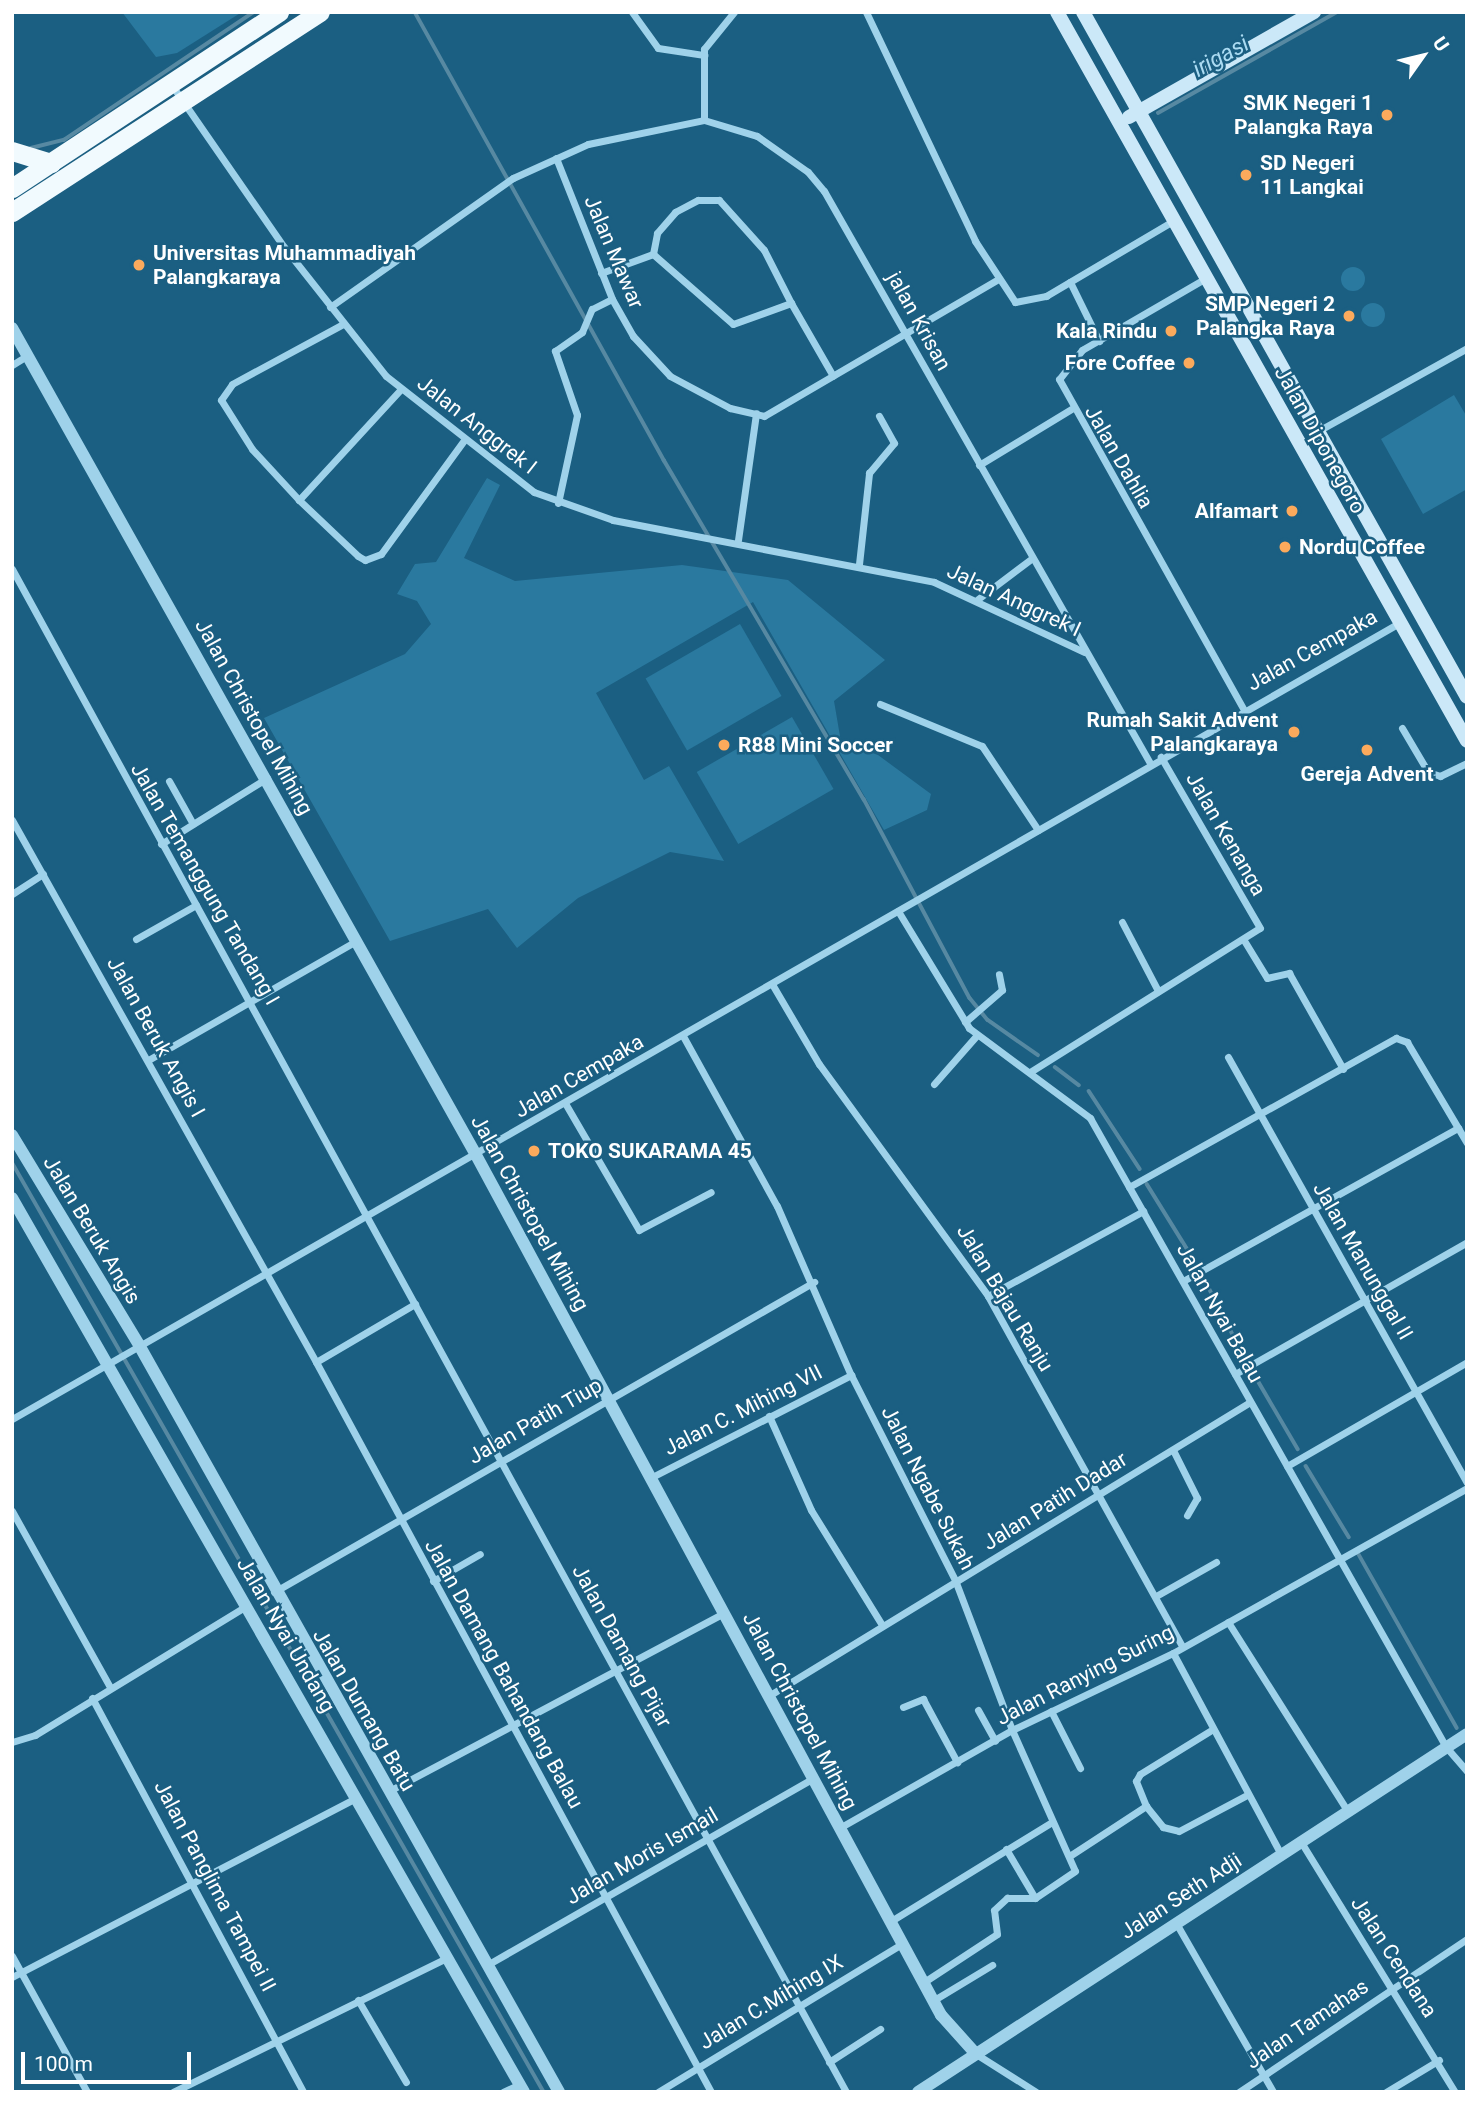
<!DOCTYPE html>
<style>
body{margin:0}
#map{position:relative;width:1479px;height:2104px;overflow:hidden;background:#1b5f82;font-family:Roboto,sans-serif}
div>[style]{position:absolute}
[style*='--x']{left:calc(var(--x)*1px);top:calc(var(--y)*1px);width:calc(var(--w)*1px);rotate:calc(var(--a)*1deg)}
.green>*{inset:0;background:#2a799f;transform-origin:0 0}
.round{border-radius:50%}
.stream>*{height:3.5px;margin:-1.75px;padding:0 1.75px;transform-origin:1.75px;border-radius:1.75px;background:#5789a2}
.minor>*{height:7px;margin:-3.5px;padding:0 3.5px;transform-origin:3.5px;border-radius:3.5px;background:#9fd2ea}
.tertiary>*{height:12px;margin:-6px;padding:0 6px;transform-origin:6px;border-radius:6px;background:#9fd2ea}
.secondary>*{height:14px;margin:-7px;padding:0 7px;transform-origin:7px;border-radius:7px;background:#cbe8f8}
.trunk>*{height:19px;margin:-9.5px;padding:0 9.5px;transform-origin:9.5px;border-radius:9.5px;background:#f1fafe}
.dots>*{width:19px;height:19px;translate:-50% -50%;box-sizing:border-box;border:4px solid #1b5f82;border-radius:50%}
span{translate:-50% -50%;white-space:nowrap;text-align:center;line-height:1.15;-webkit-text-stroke:5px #1b5f82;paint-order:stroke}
.poi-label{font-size:21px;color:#fff;font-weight:700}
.right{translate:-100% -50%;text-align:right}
.left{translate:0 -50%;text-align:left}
.street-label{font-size:21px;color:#fff}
.water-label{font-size:23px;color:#abdbf2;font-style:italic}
.frame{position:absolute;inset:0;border:14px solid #fff;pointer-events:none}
.north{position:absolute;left:1388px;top:21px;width:70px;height:70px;-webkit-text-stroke:5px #1b5f82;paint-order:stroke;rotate:56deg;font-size:19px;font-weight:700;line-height:28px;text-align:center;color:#fff}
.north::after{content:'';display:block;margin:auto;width:24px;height:32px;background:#fff;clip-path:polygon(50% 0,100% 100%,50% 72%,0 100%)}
.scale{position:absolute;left:21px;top:2052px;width:170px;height:32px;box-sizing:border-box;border:4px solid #fff;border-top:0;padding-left:9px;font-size:21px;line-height:24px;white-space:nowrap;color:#fff;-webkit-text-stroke:5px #1b5f82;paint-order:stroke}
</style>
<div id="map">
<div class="green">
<i style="clip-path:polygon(122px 12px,242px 12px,177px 53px,156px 57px)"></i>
<i class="round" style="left:1341px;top:267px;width:24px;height:24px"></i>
<i class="round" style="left:1361px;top:303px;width:24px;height:24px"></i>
<i style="clip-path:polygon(1454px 395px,1467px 417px,1467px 489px,1423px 514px,1381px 439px)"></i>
<i style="clip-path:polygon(487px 478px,500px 485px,464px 558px,515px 581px,682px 565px,788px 580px,885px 660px,834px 701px,841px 742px,878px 755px,931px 794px,927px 810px,884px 830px,753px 602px,596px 693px,644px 780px,669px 766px,724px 861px,670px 852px,578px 898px,517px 948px,488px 909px,390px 941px,264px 718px,405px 654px,431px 624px,417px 601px,397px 594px,415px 564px,436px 562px)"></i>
<i style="left:740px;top:624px;width:83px;height:109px;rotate:60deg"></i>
<i style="left:792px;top:717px;width:83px;height:110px;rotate:60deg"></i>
</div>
<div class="stream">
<i style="--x:415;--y:12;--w:513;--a:60.93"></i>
<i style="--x:664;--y:460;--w:394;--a:59.5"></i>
<i style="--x:864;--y:799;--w:225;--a:62"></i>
<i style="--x:970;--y:998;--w:28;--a:51"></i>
<i style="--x:988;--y:1020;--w:61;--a:35"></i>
<i style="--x:1158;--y:113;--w:206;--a:-29.4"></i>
<i style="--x:31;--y:148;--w:34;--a:-14"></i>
<i style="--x:64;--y:140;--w:229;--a:-34"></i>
<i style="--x:1055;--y:1067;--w:30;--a:37"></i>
<i style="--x:1089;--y:1091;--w:93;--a:56.8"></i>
<i style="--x:12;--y:1162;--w:1071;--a:60.23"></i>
<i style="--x:1147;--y:1184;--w:93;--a:58.2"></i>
<i style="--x:1205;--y:1280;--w:88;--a:62.9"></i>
<i style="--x:1250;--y:1367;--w:95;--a:59.7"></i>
<i style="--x:1306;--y:1466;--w:83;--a:58.8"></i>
<i style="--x:1357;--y:1551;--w:203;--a:60.5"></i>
</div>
<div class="minor">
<i style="--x:632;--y:12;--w:44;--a:54.2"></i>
<i style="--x:658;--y:48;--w:47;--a:8.7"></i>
<i style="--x:866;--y:12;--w:254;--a:64.5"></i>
<i style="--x:975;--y:241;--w:73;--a:56.7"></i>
<i style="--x:1015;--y:302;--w:32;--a:-11"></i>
<i style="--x:1046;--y:296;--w:147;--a:-30.6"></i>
<i style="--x:171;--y:84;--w:198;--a:55.3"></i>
<i style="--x:284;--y:247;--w:164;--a:51.7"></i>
<i style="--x:386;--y:376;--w:188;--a:38.1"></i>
<i style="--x:534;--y:492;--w:84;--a:19.5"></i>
<i style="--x:613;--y:520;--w:327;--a:10.9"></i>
<i style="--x:934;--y:582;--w:166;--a:25"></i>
<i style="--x:704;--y:120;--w:71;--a:-90"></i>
<i style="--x:704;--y:49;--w:48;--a:-51"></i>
<i style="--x:556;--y:158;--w:152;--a:68.3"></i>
<i style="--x:612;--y:299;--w:43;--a:60.4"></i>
<i style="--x:633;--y:336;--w:54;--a:47.2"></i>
<i style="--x:670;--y:376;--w:68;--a:28.1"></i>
<i style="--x:730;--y:408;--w:35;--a:13"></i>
<i style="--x:764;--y:416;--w:270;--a:-30.3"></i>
<i style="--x:653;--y:254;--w:21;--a:-79"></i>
<i style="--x:657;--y:233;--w:28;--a:-49"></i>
<i style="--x:675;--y:212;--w:26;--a:-28"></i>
<i style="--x:698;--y:200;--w:21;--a:0"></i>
<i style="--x:719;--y:200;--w:67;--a:48"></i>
<i style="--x:764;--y:250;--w:59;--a:63"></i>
<i style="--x:601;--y:273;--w:55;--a:-20.1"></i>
<i style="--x:653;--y:254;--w:106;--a:41.2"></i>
<i style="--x:733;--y:324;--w:62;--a:-19.9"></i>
<i style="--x:791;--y:303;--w:84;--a:60.1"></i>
<i style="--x:1206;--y:278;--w:143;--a:149.9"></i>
<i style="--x:1082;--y:350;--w:37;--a:128"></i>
<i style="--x:1059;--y:379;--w:377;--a:60.8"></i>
<i style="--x:1070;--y:282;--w:66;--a:63.8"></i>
<i style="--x:330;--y:307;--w:224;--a:-35.2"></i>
<i style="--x:513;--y:178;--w:82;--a:-24.4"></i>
<i style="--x:588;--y:144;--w:118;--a:-11.7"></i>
<i style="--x:704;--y:120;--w:55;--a:16.8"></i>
<i style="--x:757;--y:136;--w:62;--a:35.2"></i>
<i style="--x:808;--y:172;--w:25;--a:50"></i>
<i style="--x:824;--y:191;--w:658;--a:60.32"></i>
<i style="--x:12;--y:365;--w:19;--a:-32"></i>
<i style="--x:401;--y:389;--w:151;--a:132.6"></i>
<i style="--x:299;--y:500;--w:81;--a:43.5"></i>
<i style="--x:358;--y:556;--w:8;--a:30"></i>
<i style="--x:365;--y:560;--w:17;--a:-21"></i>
<i style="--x:381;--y:554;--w:141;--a:-53.9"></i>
<i style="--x:1318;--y:431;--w:171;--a:-29.1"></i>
<i style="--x:979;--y:465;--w:108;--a:-31.3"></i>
<i style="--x:299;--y:500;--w:69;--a:-132.7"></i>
<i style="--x:252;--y:449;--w:58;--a:-122.3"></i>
<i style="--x:221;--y:400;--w:19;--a:-55"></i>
<i style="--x:232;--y:384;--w:126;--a:-28.4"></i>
<i style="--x:558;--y:503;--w:90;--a:-77.8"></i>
<i style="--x:577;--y:415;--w:68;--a:-109"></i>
<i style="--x:555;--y:351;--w:33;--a:-35"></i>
<i style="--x:582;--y:332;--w:25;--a:-67"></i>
<i style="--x:592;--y:309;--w:22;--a:-27"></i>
<i style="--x:738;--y:540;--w:128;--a:-81.9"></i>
<i style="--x:859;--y:564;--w:92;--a:-83.7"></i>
<i style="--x:869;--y:473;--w:39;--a:-50"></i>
<i style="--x:894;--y:443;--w:31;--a:-119"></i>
<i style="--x:12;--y:569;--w:1736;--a:61.29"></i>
<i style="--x:978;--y:599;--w:66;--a:-37"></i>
<i style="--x:880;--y:704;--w:110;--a:22.4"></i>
<i style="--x:982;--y:746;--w:101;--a:56.3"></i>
<i style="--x:1402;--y:728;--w:51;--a:59.4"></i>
<i style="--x:1428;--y:772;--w:13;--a:18"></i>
<i style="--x:1440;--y:776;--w:30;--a:-26"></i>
<i style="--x:169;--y:781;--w:49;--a:60.8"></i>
<i style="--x:12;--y:820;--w:621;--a:60.71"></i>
<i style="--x:316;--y:1362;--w:830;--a:61.58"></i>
<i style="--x:161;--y:844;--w:125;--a:-31.9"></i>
<i style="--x:12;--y:894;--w:37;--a:-33"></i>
<i style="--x:898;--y:911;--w:137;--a:58.7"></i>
<i style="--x:969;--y:1028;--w:151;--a:36.6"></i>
<i style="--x:1090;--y:1118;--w:723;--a:60.49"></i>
<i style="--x:1446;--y:1747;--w:32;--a:49"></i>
<i style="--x:1122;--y:922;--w:78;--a:62.4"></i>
<i style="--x:136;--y:939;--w:69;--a:-29.5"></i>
<i style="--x:1245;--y:942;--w:42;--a:58.6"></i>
<i style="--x:1267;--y:978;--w:23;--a:-13"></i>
<i style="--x:1289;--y:973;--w:110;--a:60.6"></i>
<i style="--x:772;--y:984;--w:93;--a:59.6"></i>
<i style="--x:819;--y:1064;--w:287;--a:53.9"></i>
<i style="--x:988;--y:1296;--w:400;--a:61"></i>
<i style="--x:965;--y:1022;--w:49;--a:-40.9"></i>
<i style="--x:1002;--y:990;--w:16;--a:-101"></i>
<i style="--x:683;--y:1036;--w:194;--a:61.1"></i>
<i style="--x:777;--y:1206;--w:184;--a:66.4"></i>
<i style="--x:851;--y:1375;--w:230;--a:63.1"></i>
<i style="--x:955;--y:1580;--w:160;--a:69.2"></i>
<i style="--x:1012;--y:1730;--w:154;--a:65.9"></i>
<i style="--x:1075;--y:1871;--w:48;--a:146"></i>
<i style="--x:1035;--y:1898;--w:57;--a:-120.6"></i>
<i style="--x:1228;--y:1057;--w:488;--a:60.7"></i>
<i style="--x:150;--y:1059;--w:237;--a:-29.8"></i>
<i style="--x:1030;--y:1072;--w:271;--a:-32.1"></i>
<i style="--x:1260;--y:928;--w:198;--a:-120.1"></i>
<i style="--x:934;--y:1084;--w:65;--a:-48.7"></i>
<i style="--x:565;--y:1103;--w:147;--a:59.8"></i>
<i style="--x:639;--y:1230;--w:81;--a:-27.8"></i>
<i style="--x:1129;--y:1187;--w:306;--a:-29.2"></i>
<i style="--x:1396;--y:1038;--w:12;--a:20"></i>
<i style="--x:1407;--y:1042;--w:117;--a:59.3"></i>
<i style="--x:1183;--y:1281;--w:315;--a:-29.1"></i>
<i style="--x:988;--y:1296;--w:177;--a:-28.7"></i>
<i style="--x:316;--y:1362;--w:115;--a:-30.4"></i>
<i style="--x:1235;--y:1374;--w:267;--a:-29.6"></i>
<i style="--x:769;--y:1416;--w:103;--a:65.9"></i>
<i style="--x:811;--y:1510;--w:135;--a:58.3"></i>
<i style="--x:12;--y:1419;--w:1599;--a:-29.85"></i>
<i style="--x:1173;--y:1450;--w:54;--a:63.4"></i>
<i style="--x:1197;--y:1498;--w:20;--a:120"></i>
<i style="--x:1287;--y:1466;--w:208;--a:-30"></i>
<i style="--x:652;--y:1477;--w:224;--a:-27.1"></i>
<i style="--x:12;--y:1511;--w:201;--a:60.9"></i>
<i style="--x:433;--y:1581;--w:54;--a:-29.9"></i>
<i style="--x:274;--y:1592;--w:623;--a:-29.86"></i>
<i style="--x:1156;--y:1596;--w:69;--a:-29.5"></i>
<i style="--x:1228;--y:1622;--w:222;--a:57.7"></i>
<i style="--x:1173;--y:1653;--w:228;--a:61.8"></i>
<i style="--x:770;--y:1695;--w:562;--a:-31.4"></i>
<i style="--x:92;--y:1698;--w:447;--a:61.8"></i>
<i style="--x:903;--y:1707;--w:22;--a:-22"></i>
<i style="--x:923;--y:1699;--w:72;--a:61.6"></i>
<i style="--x:978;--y:1710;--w:35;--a:61"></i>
<i style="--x:1051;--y:1711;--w:64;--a:63"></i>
<i style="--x:12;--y:1742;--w:24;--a:-17"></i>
<i style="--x:35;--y:1735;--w:247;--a:-31.4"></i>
<i style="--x:389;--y:1791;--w:379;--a:-28"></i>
<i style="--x:1146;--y:1806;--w:27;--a:-112"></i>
<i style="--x:1136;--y:1781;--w:8;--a:-60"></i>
<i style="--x:1140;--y:1774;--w:82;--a:-31.6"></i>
<i style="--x:841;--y:1827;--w:197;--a:-29.6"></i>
<i style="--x:1012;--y:1730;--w:178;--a:-25.6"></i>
<i style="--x:1173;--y:1653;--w:337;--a:-29.3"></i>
<i style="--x:1301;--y:1842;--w:294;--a:58.4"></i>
<i style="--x:1071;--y:1855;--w:90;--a:-33.2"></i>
<i style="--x:1146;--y:1806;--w:27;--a:51"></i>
<i style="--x:1163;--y:1827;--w:16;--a:14"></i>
<i style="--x:1179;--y:1831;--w:75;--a:-27.9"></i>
<i style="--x:891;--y:1921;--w:189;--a:-31.6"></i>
<i style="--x:1176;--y:1923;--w:195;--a:60.1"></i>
<i style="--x:12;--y:1956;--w:155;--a:61.1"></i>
<i style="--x:487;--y:1965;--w:377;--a:-29.8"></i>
<i style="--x:12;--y:1977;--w:388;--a:-27.5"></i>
<i style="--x:924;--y:1982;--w:87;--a:-33.3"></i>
<i style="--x:997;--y:1934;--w:24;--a:-97"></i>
<i style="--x:994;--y:1910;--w:18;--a:-43"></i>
<i style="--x:1007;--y:1898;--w:28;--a:0"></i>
<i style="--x:358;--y:2000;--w:95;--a:59.7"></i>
<i style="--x:934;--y:2000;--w:68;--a:-31.1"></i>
<i style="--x:976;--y:2054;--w:71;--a:32.3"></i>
<i style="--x:829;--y:2062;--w:61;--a:-32.9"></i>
<i style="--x:173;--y:2092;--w:306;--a:-26.1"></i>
<i style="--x:503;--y:2092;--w:19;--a:-25"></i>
<i style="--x:658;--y:2092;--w:287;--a:-31.3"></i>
<i style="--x:1239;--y:2092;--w:275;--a:-33.9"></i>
<i style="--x:1386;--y:2092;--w:62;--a:-31.1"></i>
</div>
<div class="tertiary">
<i style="--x:12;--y:328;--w:948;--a:60.7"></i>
<i style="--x:476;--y:1155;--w:978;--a:61.6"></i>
<i style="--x:941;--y:2015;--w:52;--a:48.1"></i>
<i style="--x:12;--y:1135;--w:245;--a:58.8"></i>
<i style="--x:139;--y:1345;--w:857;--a:60.65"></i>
<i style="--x:12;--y:1198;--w:1030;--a:60.2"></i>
<i style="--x:918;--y:2092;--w:655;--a:-33.11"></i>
</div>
<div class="secondary">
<i style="--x:1057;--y:12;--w:836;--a:60.65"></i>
<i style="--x:1083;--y:12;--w:785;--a:60.73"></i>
<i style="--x:1129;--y:117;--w:213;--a:-29.6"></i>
</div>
<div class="trunk">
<i style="--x:12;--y:151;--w:41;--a:17.1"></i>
<i style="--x:12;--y:188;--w:320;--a:-33.4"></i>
<i style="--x:12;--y:212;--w:367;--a:-33"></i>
</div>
<div class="dots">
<i style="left:1387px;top:115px;background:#fcaa5c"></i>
<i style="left:1246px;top:175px;background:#fcaa5c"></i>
<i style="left:139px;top:265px;background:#fcaa5c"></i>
<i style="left:1349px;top:316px;background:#fcaa5c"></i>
<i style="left:1171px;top:331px;background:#fcaa5c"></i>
<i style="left:1189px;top:363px;background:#fcaa5c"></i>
<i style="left:1292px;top:511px;background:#fcaa5c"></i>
<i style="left:1285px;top:547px;background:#fcaa5c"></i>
<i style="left:1294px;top:732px;background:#fcaa5c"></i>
<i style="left:724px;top:745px;background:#fcaa5c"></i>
<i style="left:1367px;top:750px;background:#fcaa5c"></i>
<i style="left:534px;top:1151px;background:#fcaa5c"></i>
</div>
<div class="poi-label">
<span class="right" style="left:1373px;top:115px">SMK Negeri 1<br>Palangka Raya</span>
<span class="left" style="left:1260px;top:175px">SD Negeri<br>11 Langkai</span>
<span class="left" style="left:153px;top:265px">Universitas Muhammadiyah<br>Palangkaraya</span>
<span class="right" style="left:1335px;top:316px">SMP Negeri 2<br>Palangka Raya</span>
<span class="right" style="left:1157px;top:331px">Kala Rindu</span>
<span class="right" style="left:1175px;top:363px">Fore Coffee</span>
<span class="right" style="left:1278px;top:511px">Alfamart</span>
<span class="left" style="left:1299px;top:547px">Nordu Coffee</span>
<span class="right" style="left:1278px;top:732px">Rumah Sakit Advent<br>Palangkaraya</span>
<span class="left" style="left:738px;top:745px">R88 Mini Soccer</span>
<span style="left:1367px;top:774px">Gereja Advent</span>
<span class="left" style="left:548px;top:1151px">TOKO SUKARAMA 45</span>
</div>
<div class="street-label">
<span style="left:614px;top:252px;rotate:67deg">Jalan Mawar</span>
<span style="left:919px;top:321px;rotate:61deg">jalan Krisan</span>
<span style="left:477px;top:425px;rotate:38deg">Jalan Anggrek I</span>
<span style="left:1320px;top:440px;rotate:61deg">Jalan Diponegoro</span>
<span style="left:1119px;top:457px;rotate:60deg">Jalan Dahlia</span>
<span style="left:1014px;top:600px;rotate:25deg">Jalan Anggrek I</span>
<span style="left:1312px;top:650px;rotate:-29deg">Jalan Cempaka</span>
<span style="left:254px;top:717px;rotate:61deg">Jalan Christopel Mihing</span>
<span style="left:1226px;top:834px;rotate:60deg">Jalan Kenanga</span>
<span style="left:205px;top:884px;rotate:60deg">Jalan Temanggung Tandang I</span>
<span style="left:156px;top:1037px;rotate:61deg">Jalan Beruk Angis I</span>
<span style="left:579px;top:1076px;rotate:-30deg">Jalan Cempaka</span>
<span style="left:530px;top:1213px;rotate:61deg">Jalan Christopel Mihing</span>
<span style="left:92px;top:1230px;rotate:59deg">Jalan Beruk Angis</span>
<span style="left:1363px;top:1261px;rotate:60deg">Jalan Manunggal II</span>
<span style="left:1005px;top:1298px;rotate:59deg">Jalan Bajau Ranju</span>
<span style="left:1220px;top:1313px;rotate:61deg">Jalan Nyai Balau</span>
<span style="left:743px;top:1410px;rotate:-27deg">Jalan C. Mihing VII</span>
<span style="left:535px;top:1421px;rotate:-30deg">Jalan Patih Tiup</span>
<span style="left:928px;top:1488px;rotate:63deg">Jalan Ngabe Sukah</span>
<span style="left:1055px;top:1501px;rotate:-32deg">Jalan Patih Dadar</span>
<span style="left:286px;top:1635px;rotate:60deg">Jalan Nyai Undang</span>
<span style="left:622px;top:1646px;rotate:61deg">Jalan Damang Pijar</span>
<span style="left:504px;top:1674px;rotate:61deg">Jalan Damang Bahandang Balau</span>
<span style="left:1085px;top:1675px;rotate:-27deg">Jalan Ranying Suring</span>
<span style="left:364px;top:1710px;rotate:60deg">Jalan Dumang Batu</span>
<span style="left:800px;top:1711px;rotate:62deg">Jalan Christopel Mihing</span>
<span style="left:642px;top:1856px;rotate:-30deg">Jalan Moris Ismail</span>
<span style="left:215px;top:1886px;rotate:62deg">Jalan Panglima Tampei II</span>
<span style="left:1181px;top:1896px;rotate:-33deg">Jalan Seth Adji</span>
<span style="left:1394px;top:1957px;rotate:57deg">Jalan Cendana</span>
<span style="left:771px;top:2002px;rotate:-31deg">Jalan C.Mihing IX</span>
<span style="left:1307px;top:2024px;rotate:-34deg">Jalan Tamahas</span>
</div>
<div class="water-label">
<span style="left:1221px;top:57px;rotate:-29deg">irigasi</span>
</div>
<div class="frame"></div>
<div class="north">U</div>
<div class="scale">100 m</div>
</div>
